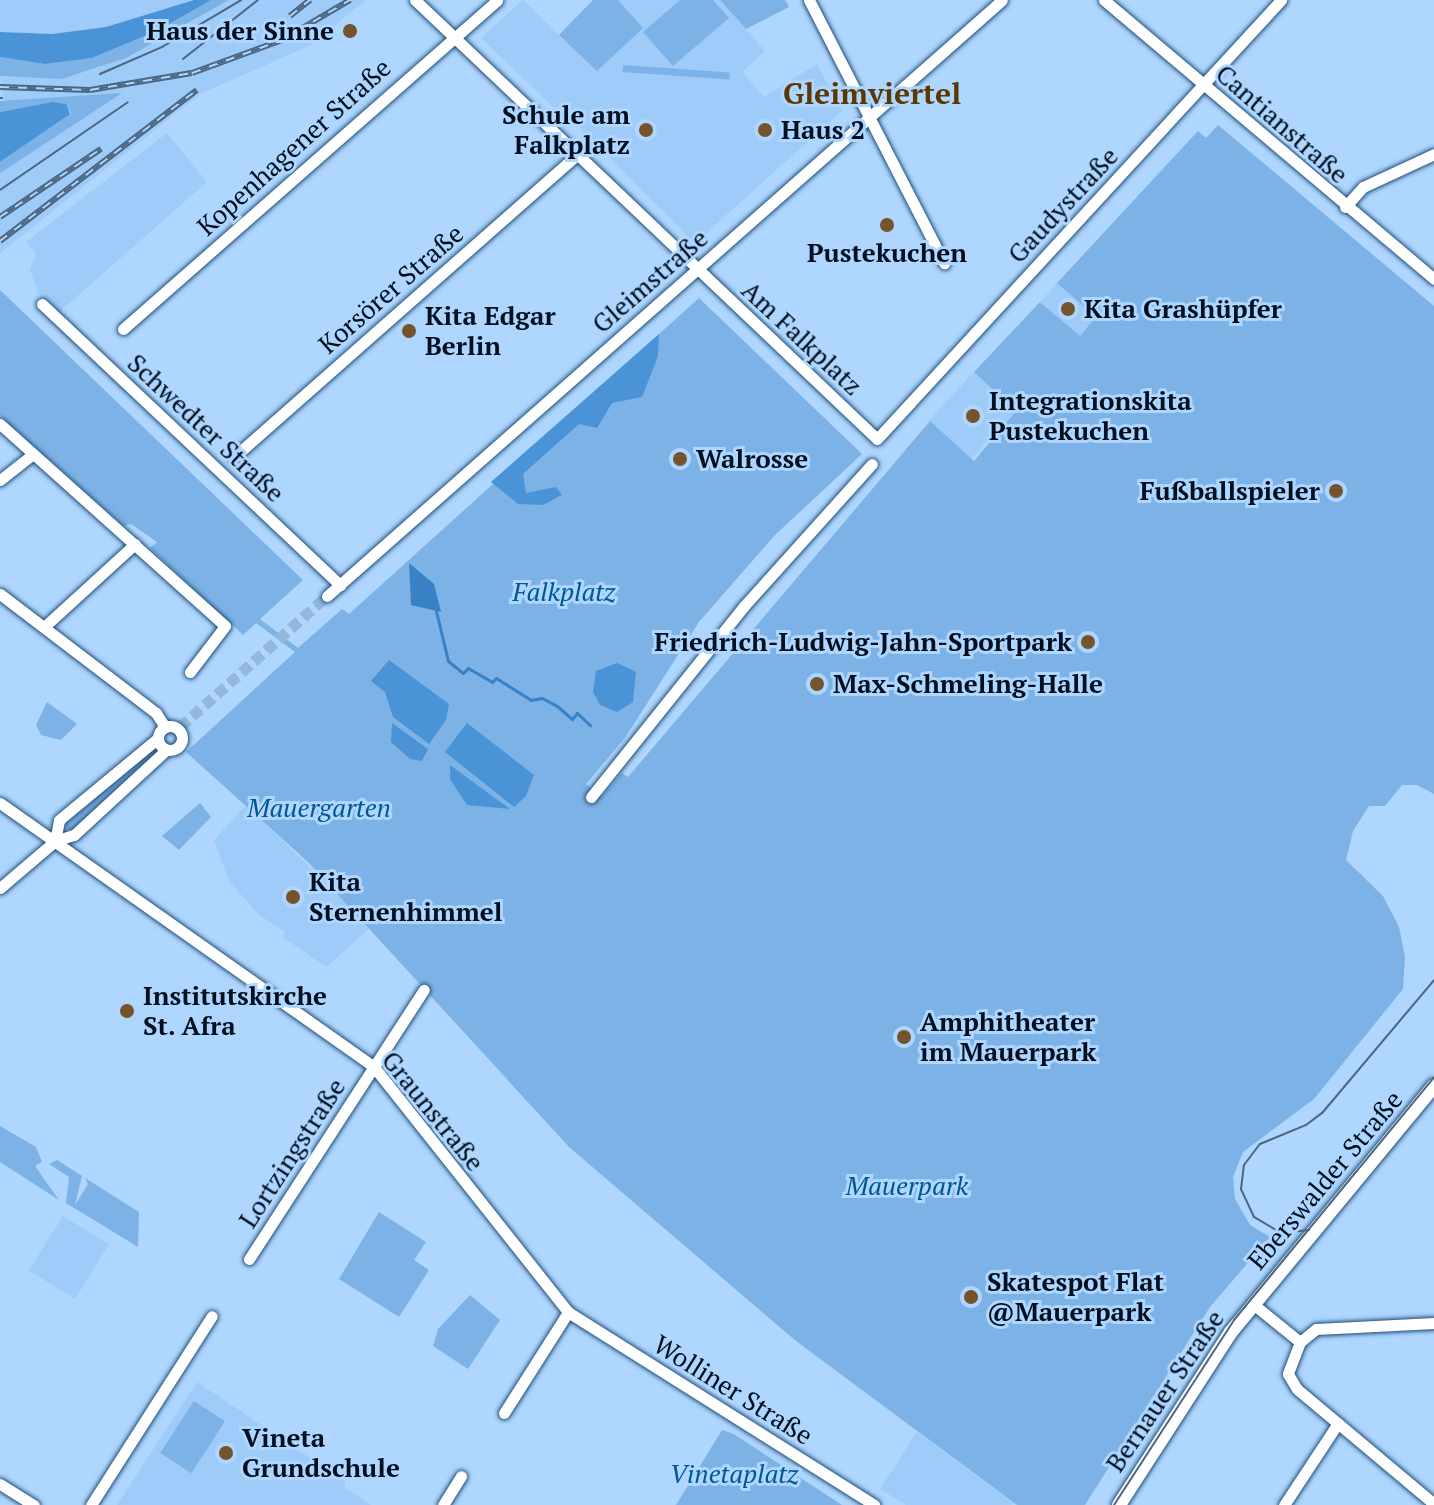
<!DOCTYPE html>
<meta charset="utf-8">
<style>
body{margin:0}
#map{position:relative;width:1434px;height:1505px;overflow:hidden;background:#aed6fe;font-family:"PT Serif",serif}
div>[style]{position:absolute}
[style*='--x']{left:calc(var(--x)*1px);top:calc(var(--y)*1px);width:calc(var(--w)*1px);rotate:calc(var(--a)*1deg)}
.built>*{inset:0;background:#9ecbf8;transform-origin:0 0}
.green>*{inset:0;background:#7db2e6;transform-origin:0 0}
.forest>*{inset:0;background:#4a93d7}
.water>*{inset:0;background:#3781c4}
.stream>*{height:3px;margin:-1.5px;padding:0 1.5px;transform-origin:1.5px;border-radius:1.5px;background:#3781c4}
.minor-tunnel>*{height:11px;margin-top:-5.5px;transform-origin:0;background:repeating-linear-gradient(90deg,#94b8dd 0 11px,transparent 0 16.5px)}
.roads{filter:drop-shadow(0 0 2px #1f4f7a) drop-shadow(0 0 2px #1f4f7a)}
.minor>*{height:11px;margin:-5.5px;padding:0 5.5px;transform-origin:5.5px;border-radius:5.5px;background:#fff}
.minor>.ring{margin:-5.5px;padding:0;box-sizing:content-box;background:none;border:11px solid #fff;border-radius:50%}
.major>*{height:14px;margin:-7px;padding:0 7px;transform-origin:7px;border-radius:7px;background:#fff}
.tram>*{height:2px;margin:-1px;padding:0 1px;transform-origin:1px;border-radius:1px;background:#4c6681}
.rail>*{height:6px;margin-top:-3px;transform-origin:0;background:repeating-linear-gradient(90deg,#aed6fe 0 9px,#4c6681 0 18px);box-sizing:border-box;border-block:2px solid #4c6681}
.dots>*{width:22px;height:22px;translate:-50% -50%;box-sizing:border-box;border:4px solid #aed6fe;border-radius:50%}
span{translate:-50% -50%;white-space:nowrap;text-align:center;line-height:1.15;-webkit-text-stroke:6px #aed6fe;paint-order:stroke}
.poi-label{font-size:26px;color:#000f20;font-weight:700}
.right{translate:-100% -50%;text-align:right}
.left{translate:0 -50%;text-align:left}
.street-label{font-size:26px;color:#000f20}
.park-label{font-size:26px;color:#005796;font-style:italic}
.quarter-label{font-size:30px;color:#5b3702;font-weight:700}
</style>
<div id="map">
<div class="built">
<i style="clip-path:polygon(0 0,194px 0,106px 27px,52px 34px,0 32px)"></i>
<i style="clip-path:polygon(229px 0,366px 0,311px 45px,200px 94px,0 253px,0 173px,120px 94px,3px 104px,0 76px,62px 79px,98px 68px,161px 40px)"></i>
<i style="clip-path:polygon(523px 0,559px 35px,593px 0,720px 0,765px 51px,742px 72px,764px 97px,817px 64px,842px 111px,695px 243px,559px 107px,553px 107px,481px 38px)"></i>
<i style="clip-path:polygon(167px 133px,207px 182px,58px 313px,39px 294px,30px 270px,36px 253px,26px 242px)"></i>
<i style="left:1057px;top:283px;width:52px;height:25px;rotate:41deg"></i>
<i style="left:974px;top:372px;width:57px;height:66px;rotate:43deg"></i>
<i style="clip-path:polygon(246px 805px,371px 927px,326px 967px,283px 937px,285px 932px,258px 914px,229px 881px,214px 840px)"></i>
<i style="left:63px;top:1216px;width:54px;height:64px;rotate:32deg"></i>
<i style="clip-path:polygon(197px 1382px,346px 1482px,344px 1487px,371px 1505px,117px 1505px)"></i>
<i style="clip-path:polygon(917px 1432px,1013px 1503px,1011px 1505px,906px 1505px,880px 1489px)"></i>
</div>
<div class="green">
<i style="clip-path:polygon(211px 0,229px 0,126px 58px,62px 79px,0 76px,0 57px,45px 64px,92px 58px,157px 31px)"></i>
<i style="clip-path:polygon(593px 0,618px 0,643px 28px,597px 71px,559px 35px)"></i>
<i style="clip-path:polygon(680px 0,713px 0,729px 18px,673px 66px,643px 32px)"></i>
<i style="clip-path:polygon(720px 0,785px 0,789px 7px,746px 29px)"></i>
<i style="left:623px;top:65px;width:107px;height:7px;rotate:4deg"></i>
<i style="clip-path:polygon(122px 93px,2px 172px,0 173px,0 162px,71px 113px,65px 104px,52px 102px,0 112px,0 101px)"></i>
<i style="clip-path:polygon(1218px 125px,1434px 306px,1434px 794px,1417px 785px,1402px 785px,1385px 806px,1369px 806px,1353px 831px,1346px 860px,1383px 896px,1399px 927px,1405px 957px,1403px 989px,1314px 1099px,1243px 1152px,1233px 1177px,1235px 1199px,1250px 1225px,1270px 1237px,1210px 1307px,1085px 1505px,1017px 1505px,796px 1341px,569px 1147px,308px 862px,186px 752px,295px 652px,256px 623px,243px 635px,150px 548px,157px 542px,131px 524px,124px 526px,0 416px,0 290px,303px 580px,260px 619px,298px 648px,342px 609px,349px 614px,699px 298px,862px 454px,774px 536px,699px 622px,625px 738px,586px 784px,602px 796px,622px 773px,628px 777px,930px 421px,974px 461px,1016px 411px,974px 372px,1040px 302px,1080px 336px,1096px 317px,1057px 283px,1198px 131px,1206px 138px)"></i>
<i style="clip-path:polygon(47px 702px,77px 724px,61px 740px,41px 735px,36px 725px)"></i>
<i style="clip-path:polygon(152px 750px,155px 754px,72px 830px,66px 828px,66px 820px)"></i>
<i style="clip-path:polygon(200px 803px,211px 817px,179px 850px,162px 836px)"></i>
<i style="clip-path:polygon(0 1126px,36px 1147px,42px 1162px,35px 1166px,59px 1200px,0 1162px)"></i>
<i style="clip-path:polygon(57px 1160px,82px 1176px,75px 1205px,88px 1184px,85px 1178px,139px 1212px,138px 1247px,66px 1203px,69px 1177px,49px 1164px)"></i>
<i style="clip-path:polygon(379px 1212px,426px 1242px,414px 1260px,429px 1270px,399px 1317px,339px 1279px)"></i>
<i style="clip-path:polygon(470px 1295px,500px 1320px,468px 1369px,433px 1346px,438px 1329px)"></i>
<i style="left:194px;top:1401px;width:37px;height:62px;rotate:33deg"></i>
<i style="clip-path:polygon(722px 1430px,734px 1434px,842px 1505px,676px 1505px)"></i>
</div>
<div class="forest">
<i style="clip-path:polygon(194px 0,211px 0,157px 31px,92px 58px,45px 64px,0 57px,0 32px,52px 34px,106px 27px)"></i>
<i style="clip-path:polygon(52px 102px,66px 104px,70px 114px,0 162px,0 112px)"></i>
<i style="clip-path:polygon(659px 334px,658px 356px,642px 397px,612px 403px,597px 428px,579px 424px,523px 474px,526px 493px,556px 487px,562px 495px,543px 505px,518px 504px,491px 482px)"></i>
<i style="clip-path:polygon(389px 660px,449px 704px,446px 720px,429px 744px,393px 717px,385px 692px,371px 681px)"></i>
<i style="clip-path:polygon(617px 663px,636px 672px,633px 702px,617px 712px,600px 705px,593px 692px,596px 671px)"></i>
<i style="clip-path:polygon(392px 723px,428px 749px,422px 761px,410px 759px,391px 742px)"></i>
<i style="clip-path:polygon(467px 723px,534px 775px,526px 796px,514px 807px,445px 752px)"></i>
<i style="clip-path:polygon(450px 765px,510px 809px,467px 805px,450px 779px)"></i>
</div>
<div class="water">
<i style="clip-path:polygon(409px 563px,434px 584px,441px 612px,411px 605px)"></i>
</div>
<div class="stream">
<i style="--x:436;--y:611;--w:51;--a:76.5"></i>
<i style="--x:448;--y:661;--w:19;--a:39"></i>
<i style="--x:463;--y:673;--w:7;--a:-45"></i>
<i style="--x:468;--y:668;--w:28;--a:30"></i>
<i style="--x:492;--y:682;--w:6;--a:-45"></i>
<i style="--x:496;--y:678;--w:41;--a:32.2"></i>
<i style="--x:531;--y:700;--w:11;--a:-10"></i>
<i style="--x:542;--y:698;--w:17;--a:28"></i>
<i style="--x:557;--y:706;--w:20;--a:41"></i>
<i style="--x:572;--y:719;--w:8;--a:-50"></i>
<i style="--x:577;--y:713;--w:18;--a:43"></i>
</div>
<div class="minor-tunnel">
<i style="--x:180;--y:727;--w:197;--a:-41.7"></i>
</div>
<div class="roads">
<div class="minor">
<i style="--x:415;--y:0;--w:637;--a:43.54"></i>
<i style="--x:877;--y:439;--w:597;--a:-47.38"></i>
<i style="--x:809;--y:0;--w:296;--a:62.8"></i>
<i style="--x:1104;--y:0;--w:432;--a:40.2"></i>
<i style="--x:1345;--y:207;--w:27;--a:-48"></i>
<i style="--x:1363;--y:187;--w:78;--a:-24.9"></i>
<i style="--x:42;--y:304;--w:410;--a:43.3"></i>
<i style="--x:123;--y:329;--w:498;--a:-41.3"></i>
<i style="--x:0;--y:424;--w:302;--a:41.9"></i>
<i style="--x:225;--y:626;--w:58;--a:127.3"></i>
<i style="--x:234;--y:457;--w:457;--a:-41.4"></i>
<i style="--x:0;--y:480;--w:42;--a:-38.2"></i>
<i style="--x:0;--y:594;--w:196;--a:37.3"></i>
<i style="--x:156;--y:713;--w:17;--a:57"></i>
<i style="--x:327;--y:596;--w:900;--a:-41.44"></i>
<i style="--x:44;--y:627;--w:123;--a:-42.4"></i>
<i class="ring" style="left:158px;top:726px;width:13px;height:13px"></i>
<i style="--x:591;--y:797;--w:245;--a:-51.3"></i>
<i style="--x:744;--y:606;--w:191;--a:-48"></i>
<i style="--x:0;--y:803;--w:458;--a:35.2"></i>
<i style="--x:374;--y:1067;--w:313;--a:51.6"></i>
<i style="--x:568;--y:1312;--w:362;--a:32.2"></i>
<i style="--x:55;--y:841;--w:21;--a:-79"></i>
<i style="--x:59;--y:820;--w:127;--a:-39.6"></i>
<i style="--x:0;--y:888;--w:72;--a:-40.5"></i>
<i style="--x:55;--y:841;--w:20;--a:-18"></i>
<i style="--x:74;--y:835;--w:125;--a:-42.7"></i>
<i style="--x:249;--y:1259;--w:321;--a:-57"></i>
<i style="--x:1253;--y:1304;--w:60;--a:39"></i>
<i style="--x:1434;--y:1323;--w:118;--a:177.1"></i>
<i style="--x:1316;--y:1329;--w:21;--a:141"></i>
<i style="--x:1300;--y:1342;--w:34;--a:111"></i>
<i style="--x:1288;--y:1374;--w:17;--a:59"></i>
<i style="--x:1297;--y:1389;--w:179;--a:40"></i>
<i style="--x:504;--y:1413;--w:120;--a:-57.6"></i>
<i style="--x:0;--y:1484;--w:40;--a:32"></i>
<i style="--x:91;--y:1505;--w:224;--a:-57.4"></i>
<i style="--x:443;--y:1505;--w:34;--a:-58"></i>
<i style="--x:1284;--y:1505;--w:98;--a:-56.6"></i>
</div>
<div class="major">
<i style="--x:1119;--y:1505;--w:206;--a:-57.1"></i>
<i style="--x:1231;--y:1332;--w:319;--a:-50.5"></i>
</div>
</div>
<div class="tram">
<i style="--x:183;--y:59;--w:95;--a:-38.2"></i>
<i style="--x:100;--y:74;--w:68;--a:-23.5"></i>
<i style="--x:162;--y:47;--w:92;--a:-30.7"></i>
<i style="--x:0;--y:98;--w:2;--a:0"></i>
<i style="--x:0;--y:190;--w:155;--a:-34.5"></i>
<i style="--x:1309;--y:1230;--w:28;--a:174"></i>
<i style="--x:1281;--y:1233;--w:31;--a:-149"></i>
<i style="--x:1254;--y:1217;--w:31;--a:-115"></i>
<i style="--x:1241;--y:1189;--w:24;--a:-83"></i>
<i style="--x:1244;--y:1165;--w:26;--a:-53"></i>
<i style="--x:1260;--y:1144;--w:50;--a:-22.4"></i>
<i style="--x:1306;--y:1125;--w:21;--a:-37"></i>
<i style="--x:1323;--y:1112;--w:172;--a:-49.9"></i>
<i style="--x:1114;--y:1505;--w:221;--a:-57"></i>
<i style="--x:1234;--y:1320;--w:315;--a:-50.5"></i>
</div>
<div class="rail">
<i style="--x:290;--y:16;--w:26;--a:-39"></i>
<i style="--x:0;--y:87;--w:90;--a:1.9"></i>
<i style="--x:90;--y:90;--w:103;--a:-9.5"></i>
<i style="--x:192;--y:73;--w:96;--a:-20.1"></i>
<i style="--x:282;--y:40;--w:79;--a:-30.5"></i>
<i style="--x:0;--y:217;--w:122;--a:-34"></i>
<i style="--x:0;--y:241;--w:248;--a:-37.5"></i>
</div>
<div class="dots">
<i style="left:350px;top:31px;background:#75532b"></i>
<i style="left:646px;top:130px;background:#75532b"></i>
<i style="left:765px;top:130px;background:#75532b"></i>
<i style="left:887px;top:225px;background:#75532b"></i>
<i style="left:1068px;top:309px;background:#75532b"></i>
<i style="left:409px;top:331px;background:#75532b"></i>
<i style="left:973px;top:416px;background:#75532b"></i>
<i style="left:680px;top:459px;background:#75532b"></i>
<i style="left:1336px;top:491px;background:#75532b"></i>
<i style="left:1088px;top:642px;background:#75532b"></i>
<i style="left:817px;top:684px;background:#75532b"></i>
<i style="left:293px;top:897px;background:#75532b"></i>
<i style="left:127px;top:1011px;background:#75532b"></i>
<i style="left:904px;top:1037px;background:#75532b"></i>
<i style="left:971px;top:1297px;background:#75532b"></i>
<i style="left:226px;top:1453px;background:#75532b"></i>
</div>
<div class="poi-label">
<span class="right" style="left:334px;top:31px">Haus der Sinne</span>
<span class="right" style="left:630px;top:130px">Schule am<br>Falkplatz</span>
<span class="left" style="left:781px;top:130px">Haus 2</span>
<span style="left:887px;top:253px">Pustekuchen</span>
<span class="left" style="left:1084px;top:309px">Kita Grashüpfer</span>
<span class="left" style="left:425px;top:331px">Kita Edgar<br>Berlin</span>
<span class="left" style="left:989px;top:416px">Integrationskita<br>Pustekuchen</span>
<span class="left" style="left:696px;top:459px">Walrosse</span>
<span class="right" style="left:1320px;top:491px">Fußballspieler</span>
<span class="right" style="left:1072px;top:642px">Friedrich-Ludwig-Jahn-Sportpark</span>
<span class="left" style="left:833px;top:684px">Max-Schmeling-Halle</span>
<span class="left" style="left:309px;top:897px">Kita<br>Sternenhimmel</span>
<span class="left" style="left:143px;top:1011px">Institutskirche<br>St. Afra</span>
<span class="left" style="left:920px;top:1037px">Amphitheater<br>im Mauerpark</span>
<span class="left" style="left:987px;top:1297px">Skatespot Flat<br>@Mauerpark</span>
<span class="left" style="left:242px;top:1453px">Vineta<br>Grundschule</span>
</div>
<div class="street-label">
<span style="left:1282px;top:124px;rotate:41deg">Cantianstraße</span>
<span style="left:294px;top:147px;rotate:-42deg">Kopenhagener Straße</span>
<span style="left:1063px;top:205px;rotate:-47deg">Gaudystraße</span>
<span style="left:650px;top:281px;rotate:-41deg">Gleimstraße</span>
<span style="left:391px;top:289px;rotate:-41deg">Korsörer Straße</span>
<span style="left:802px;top:338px;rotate:43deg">Am Falkplatz</span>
<span style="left:206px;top:428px;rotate:43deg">Schwedter Straße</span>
<span style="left:433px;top:1111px;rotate:51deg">Graunstraße</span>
<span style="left:292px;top:1153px;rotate:-57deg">Lortzingstraße</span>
<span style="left:1325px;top:1180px;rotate:-50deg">Eberswalder Straße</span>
<span style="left:733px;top:1390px;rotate:32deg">Wolliner Straße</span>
<span style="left:1165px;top:1391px;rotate:-56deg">Bernauer Straße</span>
</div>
<div class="park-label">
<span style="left:564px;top:592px">Falkplatz</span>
<span style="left:319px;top:808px">Mauergarten</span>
<span style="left:907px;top:1186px">Mauerpark</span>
<span style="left:734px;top:1474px">Vinetaplatz</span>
</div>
<div class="quarter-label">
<span style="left:872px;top:93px">Gleimviertel</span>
</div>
</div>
